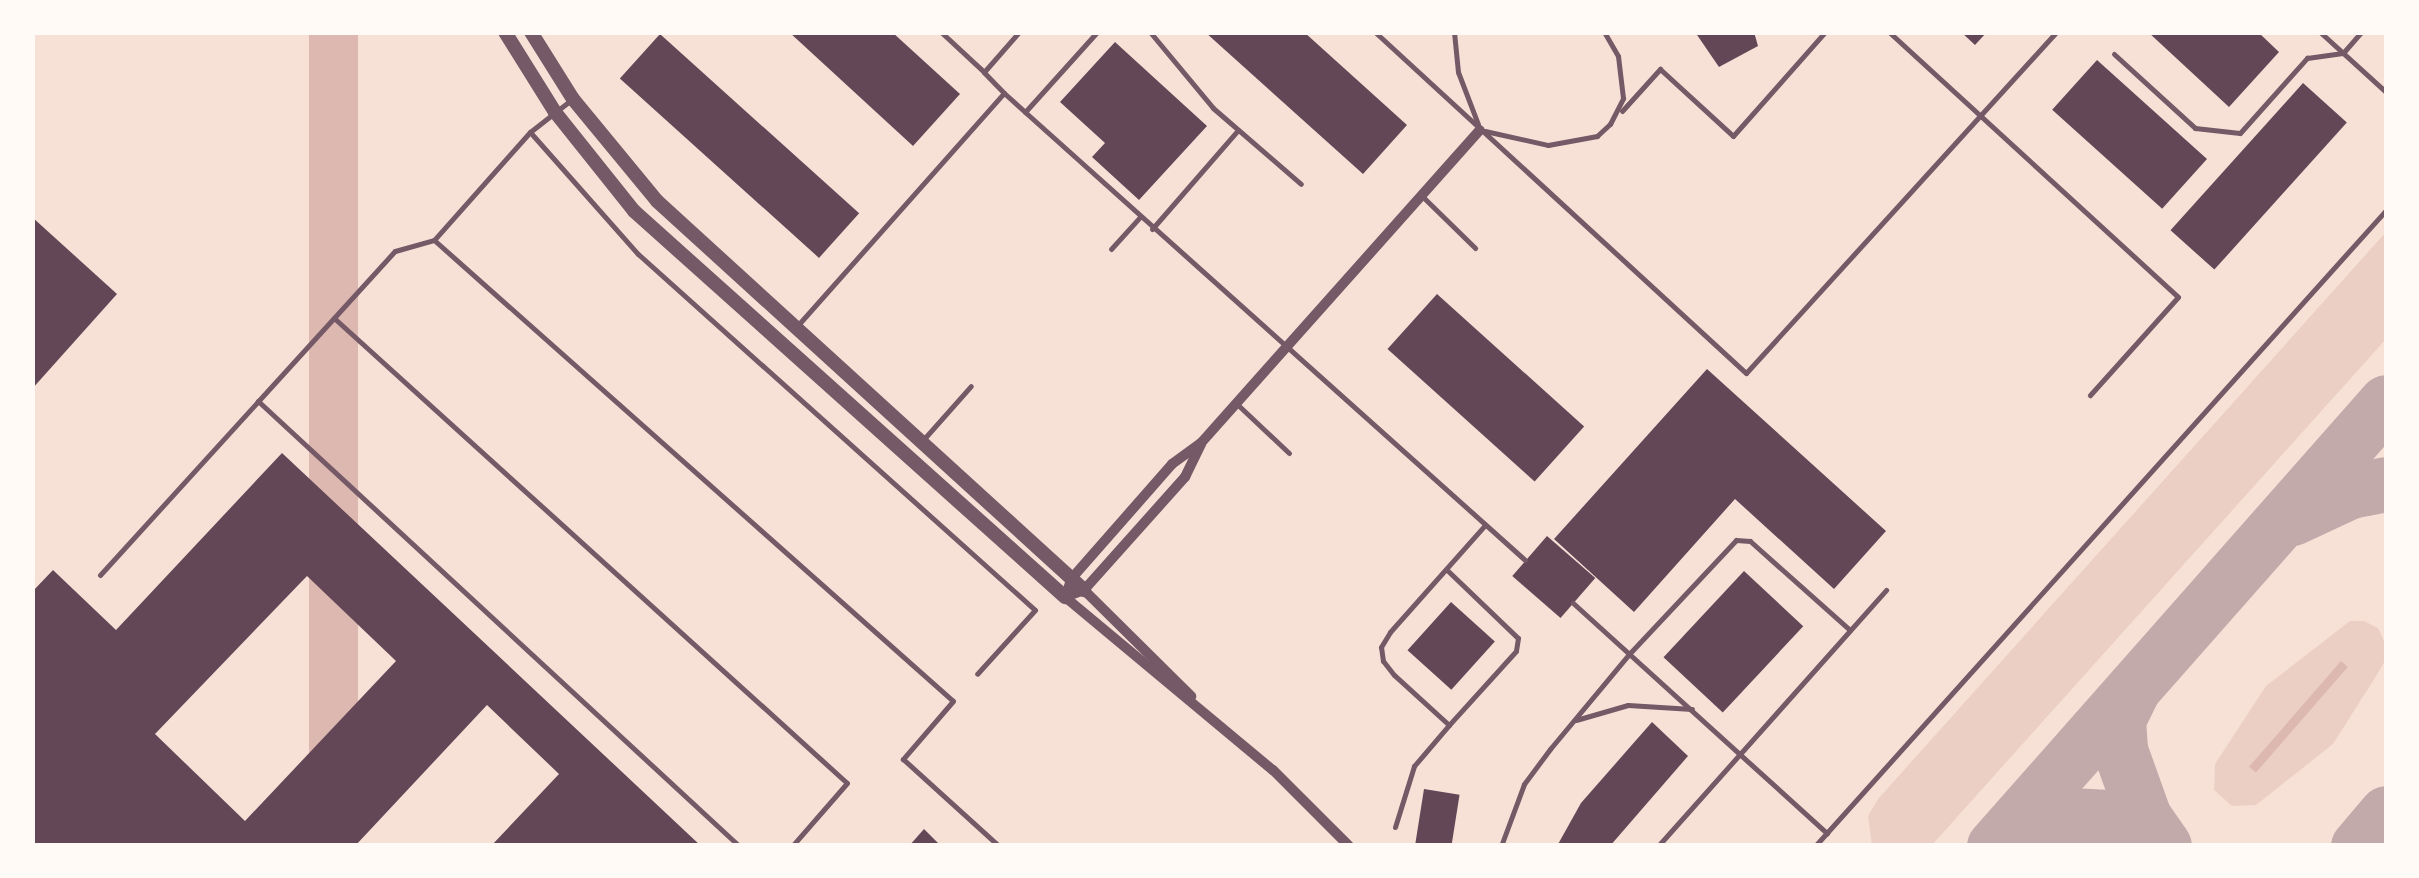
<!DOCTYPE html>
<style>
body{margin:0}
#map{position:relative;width:2419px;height:878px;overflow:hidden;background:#f7e1d7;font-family:"Nunito Sans",sans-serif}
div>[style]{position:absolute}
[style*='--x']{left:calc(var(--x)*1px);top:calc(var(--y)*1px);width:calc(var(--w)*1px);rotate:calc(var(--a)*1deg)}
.green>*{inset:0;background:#ebcfc5}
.water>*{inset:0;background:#dcb8b0;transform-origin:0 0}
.taxiway>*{height:55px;margin:-27.5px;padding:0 27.5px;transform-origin:27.5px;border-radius:27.5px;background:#c3aaaa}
.building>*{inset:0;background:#644757;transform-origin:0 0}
.service>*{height:5px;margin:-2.5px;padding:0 2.5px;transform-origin:2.5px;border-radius:2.5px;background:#755966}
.minor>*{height:10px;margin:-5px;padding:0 5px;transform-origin:5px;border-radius:5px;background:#755966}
.tertiary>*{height:14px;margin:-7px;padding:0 7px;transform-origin:7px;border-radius:7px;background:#755966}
span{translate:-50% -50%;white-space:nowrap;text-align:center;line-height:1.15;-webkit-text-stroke:10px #fffaf5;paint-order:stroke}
.frame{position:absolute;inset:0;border:35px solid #fffaf5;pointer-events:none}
</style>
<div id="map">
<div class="green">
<i style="clip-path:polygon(2386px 232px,2386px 339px,1932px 845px,1872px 845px,1868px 816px,1878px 799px)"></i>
<i style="clip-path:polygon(2350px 621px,2364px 621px,2378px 628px,2386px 645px,2386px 659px,2378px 673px,2333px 744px,2256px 805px,2232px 806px,2214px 790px,2215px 764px,2266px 686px)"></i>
</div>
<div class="water">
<i style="left:309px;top:33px;width:49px;height:1214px"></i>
<i style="left:2341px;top:661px;width:9px;height:140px;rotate:41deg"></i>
</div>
<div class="taxiway">
<i style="--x:2292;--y:518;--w:64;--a:-25"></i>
<i style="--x:2350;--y:491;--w:37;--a:-11"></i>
<i style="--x:2133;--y:689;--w:34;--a:116"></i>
<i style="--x:2118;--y:720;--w:30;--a:86"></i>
<i style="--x:2120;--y:750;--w:71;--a:70.3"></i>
<i style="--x:2144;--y:817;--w:32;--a:55"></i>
<i style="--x:2004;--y:838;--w:33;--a:-27"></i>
<i style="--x:2033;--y:823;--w:38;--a:-12"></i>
<i style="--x:2070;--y:815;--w:39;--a:3"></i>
<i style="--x:2109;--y:817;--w:39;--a:21"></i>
<i style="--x:2145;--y:831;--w:24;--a:38"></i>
<i style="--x:1994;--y:846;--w:592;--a:-48.56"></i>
<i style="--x:2358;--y:846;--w:43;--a:-49.7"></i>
</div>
<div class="building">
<i style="clip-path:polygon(789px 32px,892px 32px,960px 94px,913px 146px)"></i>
<i style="clip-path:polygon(1205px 32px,1304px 32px,1407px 125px,1363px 174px)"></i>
<i style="clip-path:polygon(1695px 32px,1754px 32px,1758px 46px,1719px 67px)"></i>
<i style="clip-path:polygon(1961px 32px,1987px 32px,1975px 45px)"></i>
<i style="clip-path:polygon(2148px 32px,2258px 32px,2279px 52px,2229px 107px)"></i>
<i style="left:660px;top:34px;width:268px;height:60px;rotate:42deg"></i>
<i style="clip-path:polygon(1115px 42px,1207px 126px,1139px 200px,1092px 157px,1105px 143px,1060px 102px)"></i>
<i style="left:2097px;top:60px;width:148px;height:67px;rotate:42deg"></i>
<i style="left:2303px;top:83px;width:59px;height:198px;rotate:42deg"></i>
<i style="clip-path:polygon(32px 217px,117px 294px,32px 389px)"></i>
<i style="left:1437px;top:294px;width:198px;height:74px;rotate:42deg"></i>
<i style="clip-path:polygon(1707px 369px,1886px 531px,1834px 589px,1735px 499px,1634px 612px,1554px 539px)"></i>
<i style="clip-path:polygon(evenodd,282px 453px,701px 846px,491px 846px,559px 774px,487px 705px,355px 846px,32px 846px,32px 592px,53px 570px,116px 630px,282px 453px,307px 576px,396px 661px,245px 821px,155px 734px,307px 576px)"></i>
<i style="left:1547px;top:536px;width:64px;height:53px;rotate:41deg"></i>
<i style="left:1744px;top:571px;width:81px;height:118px;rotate:43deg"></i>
<i style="left:1451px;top:602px;width:59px;height:65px;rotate:42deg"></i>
<i style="clip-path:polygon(1652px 722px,1688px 756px,1610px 846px,1557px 846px,1581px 803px)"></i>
<i style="left:1424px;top:789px;width:36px;height:58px;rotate:9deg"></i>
<i style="clip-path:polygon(924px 829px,941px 846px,909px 846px)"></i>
</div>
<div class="service">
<i style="--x:941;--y:32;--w:59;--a:42.9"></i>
<i style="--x:1150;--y:32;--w:99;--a:50.3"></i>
<i style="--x:1213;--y:108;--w:116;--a:40.8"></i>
<i style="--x:1375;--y:32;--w:504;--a:42.59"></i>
<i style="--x:1746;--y:373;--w:461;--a:-47.7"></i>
<i style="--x:1454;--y:32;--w:40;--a:84.3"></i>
<i style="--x:1458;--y:72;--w:56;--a:69"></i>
<i style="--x:1889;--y:32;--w:392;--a:42.5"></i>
<i style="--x:2178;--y:297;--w:132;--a:131.9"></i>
<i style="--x:2320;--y:32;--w:89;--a:42.3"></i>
<i style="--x:2114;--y:54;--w:110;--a:42.4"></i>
<i style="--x:2195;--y:128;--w:45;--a:6.3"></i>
<i style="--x:2240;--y:133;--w:101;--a:-48.2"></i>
<i style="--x:2307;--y:58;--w:36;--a:-8"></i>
<i style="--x:2343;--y:53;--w:28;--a:-49"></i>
<i style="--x:1004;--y:93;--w:28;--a:42"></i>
<i style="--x:1025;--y:112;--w:108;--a:-48"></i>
<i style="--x:571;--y:100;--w:52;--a:142"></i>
<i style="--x:530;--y:132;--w:144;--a:131.6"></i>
<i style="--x:434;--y:240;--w:694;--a:41.61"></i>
<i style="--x:953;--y:701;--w:77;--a:130.8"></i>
<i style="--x:903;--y:759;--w:130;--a:42.2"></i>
<i style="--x:1622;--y:111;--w:57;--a:-47.9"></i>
<i style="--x:1660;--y:69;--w:99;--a:42.5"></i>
<i style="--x:1733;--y:136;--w:139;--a:-48.5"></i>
<i style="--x:1025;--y:112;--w:671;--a:41.86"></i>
<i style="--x:1485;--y:131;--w:65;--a:12.5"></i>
<i style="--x:1548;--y:145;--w:50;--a:-10.4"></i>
<i style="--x:1597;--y:136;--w:18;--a:-43"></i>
<i style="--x:1610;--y:124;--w:29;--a:-63"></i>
<i style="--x:1623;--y:98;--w:42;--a:-96.8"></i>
<i style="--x:1618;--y:56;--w:28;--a:-120"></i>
<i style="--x:530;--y:132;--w:163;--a:48.5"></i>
<i style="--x:638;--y:254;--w:533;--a:41.88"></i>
<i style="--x:1035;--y:610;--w:86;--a:132.2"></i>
<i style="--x:1423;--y:197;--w:73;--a:44.4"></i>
<i style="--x:1152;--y:229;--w:131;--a:-49"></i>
<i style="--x:1111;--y:249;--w:43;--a:-47.8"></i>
<i style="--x:334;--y:318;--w:692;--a:42.19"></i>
<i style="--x:847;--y:783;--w:84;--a:131.1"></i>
<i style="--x:798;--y:325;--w:310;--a:-48.4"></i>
<i style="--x:1004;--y:93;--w:29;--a:-134"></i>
<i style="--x:984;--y:72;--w:53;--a:-48.8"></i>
<i style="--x:258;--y:401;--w:655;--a:42.77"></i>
<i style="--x:1238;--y:405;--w:70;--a:43.3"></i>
<i style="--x:923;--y:440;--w:72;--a:-48.4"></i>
<i style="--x:1447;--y:570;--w:98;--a:43.8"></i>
<i style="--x:1518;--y:638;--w:13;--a:99"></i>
<i style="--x:1516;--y:651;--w:100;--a:132.2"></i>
<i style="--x:1449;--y:725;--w:74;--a:-137.7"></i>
<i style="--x:1394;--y:675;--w:18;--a:-128"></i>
<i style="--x:1383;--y:661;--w:14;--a:-98"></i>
<i style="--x:1381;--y:647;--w:17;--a:-59"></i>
<i style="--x:1390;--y:632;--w:143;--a:-48.4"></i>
<i style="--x:100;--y:575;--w:438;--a:-47.7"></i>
<i style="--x:395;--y:251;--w:41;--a:-15.8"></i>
<i style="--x:1573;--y:603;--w:343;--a:42.2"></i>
<i style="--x:1576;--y:720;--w:54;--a:-16.1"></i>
<i style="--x:1628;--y:705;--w:64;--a:3.6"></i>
<i style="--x:1395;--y:827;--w:64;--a:-72.7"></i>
<i style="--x:1414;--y:766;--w:54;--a:-49.5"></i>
<i style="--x:1501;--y:846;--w:66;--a:-69.6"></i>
<i style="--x:1524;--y:784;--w:44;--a:-53.4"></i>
<i style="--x:1550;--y:749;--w:125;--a:-50.2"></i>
<i style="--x:1630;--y:653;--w:155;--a:-46.8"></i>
<i style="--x:1736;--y:540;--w:14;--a:4"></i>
<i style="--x:1750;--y:541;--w:134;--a:41.7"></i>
<i style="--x:1658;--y:846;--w:343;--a:-48.3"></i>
<i style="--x:1815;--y:846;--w:855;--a:-48.08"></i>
</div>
<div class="minor">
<i style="--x:1084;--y:590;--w:151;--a:44.7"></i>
<i style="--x:1065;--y:597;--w:20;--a:-70"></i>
<i style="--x:1072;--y:578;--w:152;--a:-48.7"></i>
<i style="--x:1172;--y:464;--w:36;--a:-36"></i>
<i style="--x:1201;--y:443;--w:419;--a:-48.3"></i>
<i style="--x:1065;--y:597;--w:271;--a:39.8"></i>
<i style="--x:1273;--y:770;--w:107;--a:45"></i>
<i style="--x:1065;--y:597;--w:20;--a:-20"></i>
<i style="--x:1084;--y:590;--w:152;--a:-48.2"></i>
<i style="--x:1185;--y:477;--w:37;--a:-64"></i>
</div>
<div class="tertiary">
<i style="--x:505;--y:32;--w:94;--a:58"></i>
<i style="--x:555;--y:112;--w:127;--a:51.4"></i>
<i style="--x:634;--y:211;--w:579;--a:41.85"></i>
<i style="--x:531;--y:32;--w:79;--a:57.9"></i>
<i style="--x:573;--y:99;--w:132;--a:50.5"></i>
<i style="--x:657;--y:201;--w:578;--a:42.33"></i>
</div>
<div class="frame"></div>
</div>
